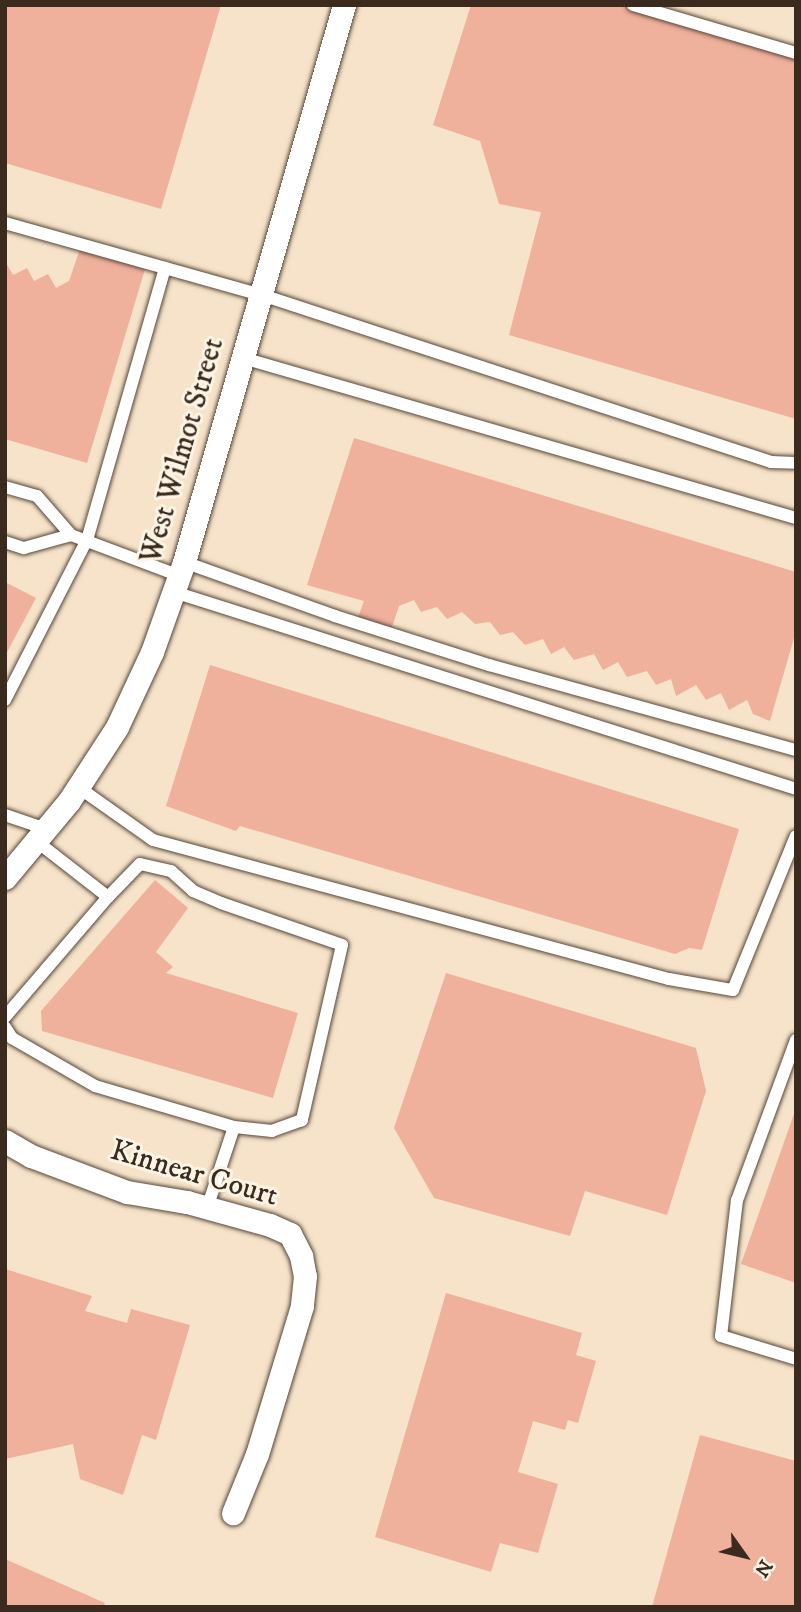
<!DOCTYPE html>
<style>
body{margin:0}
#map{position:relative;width:801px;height:1612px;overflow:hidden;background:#f6e3ca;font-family:"IM FELL DW Pica",serif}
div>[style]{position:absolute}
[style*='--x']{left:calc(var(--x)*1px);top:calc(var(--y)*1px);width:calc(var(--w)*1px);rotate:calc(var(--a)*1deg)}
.building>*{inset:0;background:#efb09c}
.roads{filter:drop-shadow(0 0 2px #574638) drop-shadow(0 0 2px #574638)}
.lane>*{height:12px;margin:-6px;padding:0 6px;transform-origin:6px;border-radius:6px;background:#fff}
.street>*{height:23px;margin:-11.5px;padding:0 11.5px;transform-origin:11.5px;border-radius:11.5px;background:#fff}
span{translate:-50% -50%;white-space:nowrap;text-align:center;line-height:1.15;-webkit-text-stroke:6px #fcf5e5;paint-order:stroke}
.street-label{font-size:30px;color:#3b2a1e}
.frame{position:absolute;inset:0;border:7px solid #3b2a1e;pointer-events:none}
.north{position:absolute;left:710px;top:1521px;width:70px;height:70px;-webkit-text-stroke:5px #fcf5e5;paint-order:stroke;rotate:124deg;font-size:19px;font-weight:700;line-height:28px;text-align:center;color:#3b2a1e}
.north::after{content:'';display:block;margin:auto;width:24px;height:32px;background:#3b2a1e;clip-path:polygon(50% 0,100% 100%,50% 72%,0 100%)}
</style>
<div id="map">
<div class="building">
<i style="clip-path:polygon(5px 5px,221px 5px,161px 209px,5px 163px)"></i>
<i style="clip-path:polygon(471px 5px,627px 5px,796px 56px,796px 419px,509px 335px,541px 212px,499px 204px,480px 141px,433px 125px)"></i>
<i style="clip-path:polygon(80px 249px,145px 269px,87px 463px,5px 439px,5px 261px,13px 275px,27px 268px,34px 281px,48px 274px,56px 288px,69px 281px)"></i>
<i style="clip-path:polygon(354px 438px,796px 572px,796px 631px,770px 721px,753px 714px,747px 700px,729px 710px,721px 693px,706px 700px,696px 685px,676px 696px,671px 679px,656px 685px,647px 671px,627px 677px,618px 662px,603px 670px,594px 654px,574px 660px,564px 647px,551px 654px,543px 639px,525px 645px,513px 632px,500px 635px,490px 622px,475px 624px,462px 612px,447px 619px,437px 607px,421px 612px,414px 600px,399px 606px,391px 630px,357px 620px,364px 601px,307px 585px)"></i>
<i style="clip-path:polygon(5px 582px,36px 598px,5px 656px)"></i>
<i style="clip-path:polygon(210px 665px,739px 829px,702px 950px,689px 948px,675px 954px,240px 826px,236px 831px,166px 806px)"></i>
<i style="clip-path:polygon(155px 880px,188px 908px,156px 952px,173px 967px,166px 973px,298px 1013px,273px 1098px,42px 1031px,41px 1011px)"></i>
<i style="clip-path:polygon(446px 973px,696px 1048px,706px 1091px,667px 1215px,585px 1191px,570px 1236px,434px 1198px,394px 1128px)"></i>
<i style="clip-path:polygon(795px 1111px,796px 1111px,796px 1283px,741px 1264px)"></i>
<i style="clip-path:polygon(5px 1269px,92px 1296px,85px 1311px,127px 1323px,131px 1309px,190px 1325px,156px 1440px,142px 1435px,123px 1495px,80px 1479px,73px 1444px,5px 1459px)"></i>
<i style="clip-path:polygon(446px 1293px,582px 1333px,576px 1355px,596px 1361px,578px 1423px,568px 1420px,565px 1430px,533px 1421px,518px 1472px,558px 1484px,538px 1553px,500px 1543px,491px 1572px,375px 1537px)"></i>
<i style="clip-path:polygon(700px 1435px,796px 1461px,796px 1607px,652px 1607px)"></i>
<i style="clip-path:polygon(5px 1559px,105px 1603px,103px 1607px,5px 1607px)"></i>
</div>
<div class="roads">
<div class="lane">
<i style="--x:633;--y:5;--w:170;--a:16.4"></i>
<i style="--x:5;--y:223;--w:267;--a:15.7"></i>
<i style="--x:262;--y:295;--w:536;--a:18.16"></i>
<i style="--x:771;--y:462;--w:25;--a:2"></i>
<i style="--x:243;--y:358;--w:576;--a:16.14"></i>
<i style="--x:5;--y:487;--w:33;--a:16"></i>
<i style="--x:37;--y:496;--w:52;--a:48.9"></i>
<i style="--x:71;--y:535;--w:116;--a:20.6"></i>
<i style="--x:5;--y:542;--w:20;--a:18"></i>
<i style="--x:24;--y:548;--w:49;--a:-15.5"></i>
<i style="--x:184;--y:562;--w:160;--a:19.7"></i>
<i style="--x:335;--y:616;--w:162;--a:17.7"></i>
<i style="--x:489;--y:665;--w:319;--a:15.5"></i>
<i style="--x:174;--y:592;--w:652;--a:17.57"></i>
<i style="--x:5;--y:700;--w:180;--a:-62.9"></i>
<i style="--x:87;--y:540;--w:283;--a:-74"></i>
<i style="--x:78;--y:787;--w:92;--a:35.2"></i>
<i style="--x:153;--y:840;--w:534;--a:15.08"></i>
<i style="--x:669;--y:979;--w:65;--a:9.8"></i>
<i style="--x:733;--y:990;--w:166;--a:-67.8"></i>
<i style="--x:5;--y:815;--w:43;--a:18.9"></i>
<i style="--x:108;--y:897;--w:46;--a:-45.9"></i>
<i style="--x:140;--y:864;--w:32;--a:13"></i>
<i style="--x:171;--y:871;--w:30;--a:42"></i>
<i style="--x:193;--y:891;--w:30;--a:23"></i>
<i style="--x:221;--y:903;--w:128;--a:19.1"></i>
<i style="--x:342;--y:945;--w:180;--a:102.9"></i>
<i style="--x:302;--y:1120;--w:32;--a:160"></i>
<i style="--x:272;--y:1131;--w:38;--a:-174"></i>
<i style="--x:5;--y:1017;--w:158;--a:-49.4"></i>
<i style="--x:108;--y:897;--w:91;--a:-142.1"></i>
<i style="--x:5;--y:1027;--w:13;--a:58"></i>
<i style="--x:12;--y:1038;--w:96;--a:30"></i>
<i style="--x:95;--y:1086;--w:145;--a:16.4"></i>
<i style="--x:234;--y:1127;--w:85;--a:108.4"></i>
<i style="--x:796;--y:1040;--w:171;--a:110.2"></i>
<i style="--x:737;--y:1200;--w:137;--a:96.7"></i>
<i style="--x:721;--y:1336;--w:78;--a:17"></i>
</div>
<div class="street">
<i style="--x:5;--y:878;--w:100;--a:-50.3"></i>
<i style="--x:69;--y:801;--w:88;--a:-57"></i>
<i style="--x:117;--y:727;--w:83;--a:-65"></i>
<i style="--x:152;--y:652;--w:96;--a:-70.4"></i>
<i style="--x:184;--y:562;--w:580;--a:-73.97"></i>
<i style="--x:5;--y:1141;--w:30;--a:30"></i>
<i style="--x:31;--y:1156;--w:103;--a:20.6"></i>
<i style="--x:127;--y:1192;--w:61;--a:9.5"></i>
<i style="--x:187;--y:1202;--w:86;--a:15.5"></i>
<i style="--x:270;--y:1225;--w:22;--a:24"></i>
<i style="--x:290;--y:1234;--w:25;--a:63"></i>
<i style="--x:301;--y:1256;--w:20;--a:79"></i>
<i style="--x:305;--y:1276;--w:30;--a:96"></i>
<i style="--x:302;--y:1306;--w:155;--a:106.9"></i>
<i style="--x:257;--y:1454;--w:64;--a:112.1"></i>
</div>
</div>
<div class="street-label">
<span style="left:183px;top:451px;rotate:-74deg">West Wilmot Street</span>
<span style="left:194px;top:1174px;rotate:16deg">Kinnear Court</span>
</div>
<div class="frame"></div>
<div class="north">N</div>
</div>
